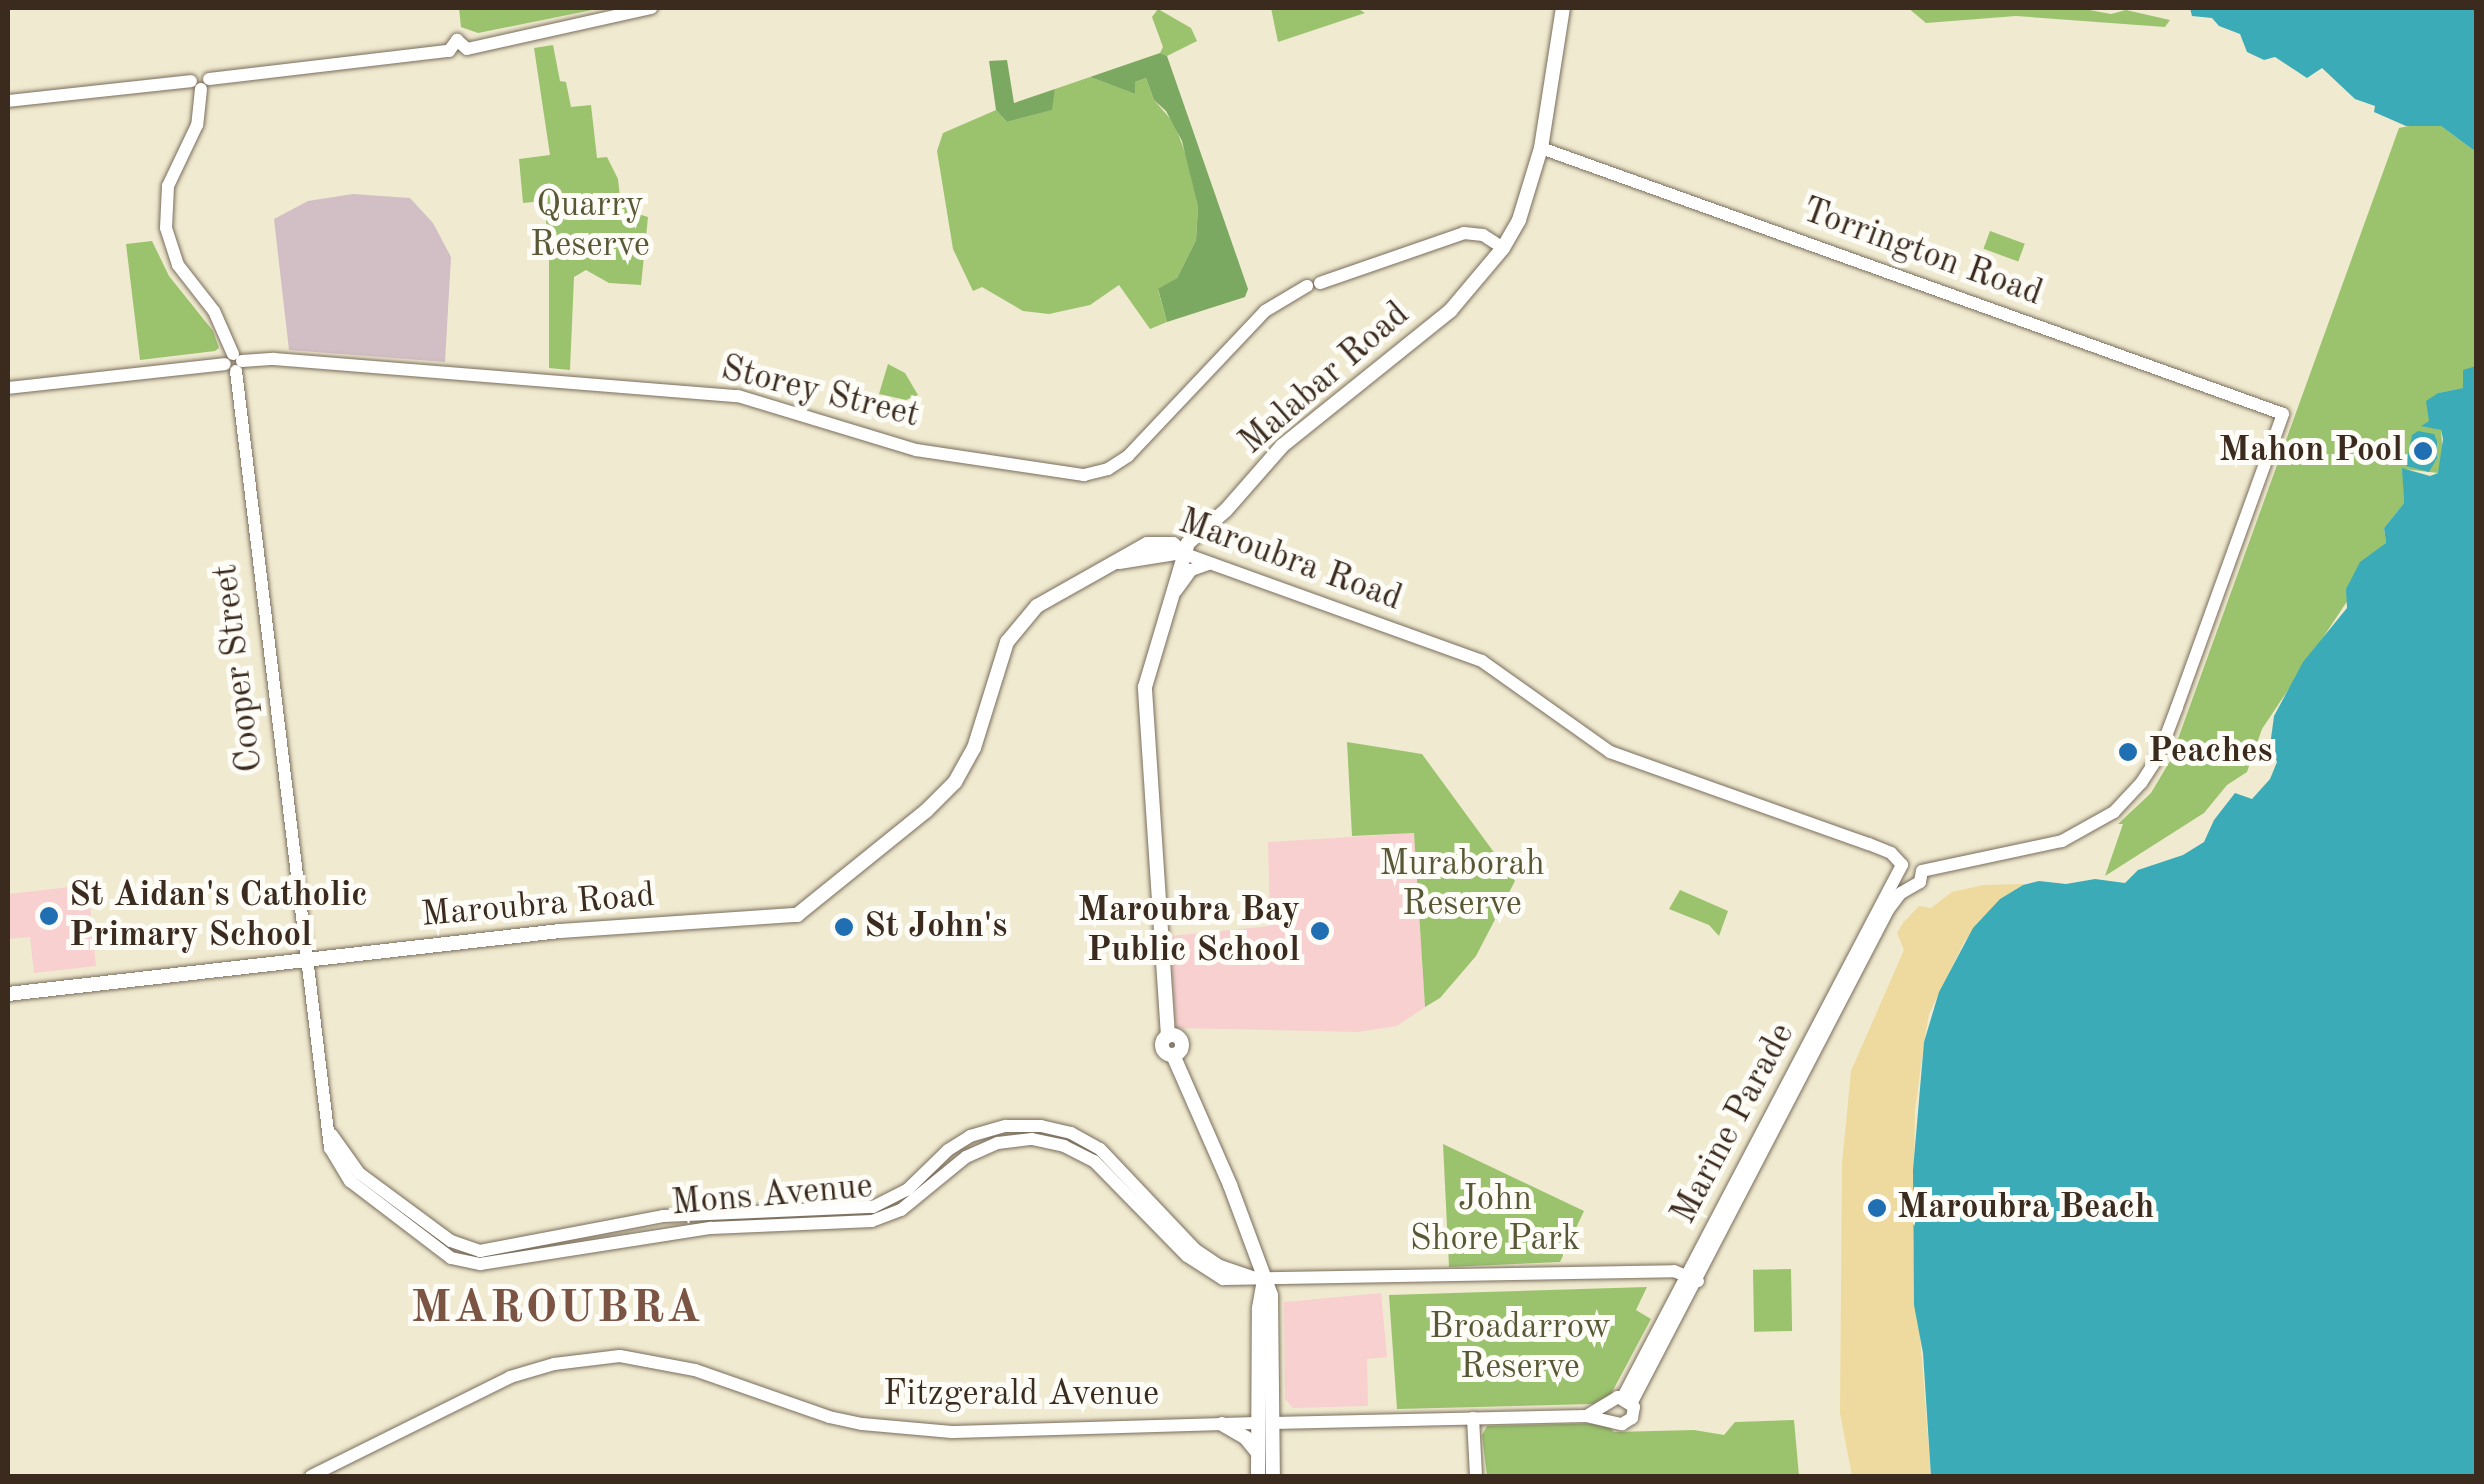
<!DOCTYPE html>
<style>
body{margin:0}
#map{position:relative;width:2484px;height:1484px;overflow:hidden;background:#f0ead0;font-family:"Old Standard TT",serif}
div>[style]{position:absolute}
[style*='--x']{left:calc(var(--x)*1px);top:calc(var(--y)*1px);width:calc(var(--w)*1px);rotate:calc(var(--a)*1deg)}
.built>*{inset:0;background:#f7d0cf}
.industrial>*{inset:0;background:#d2bec5}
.green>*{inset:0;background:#9bc36e;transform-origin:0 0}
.forest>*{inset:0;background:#7ca961}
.sand>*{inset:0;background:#eeda9e}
.water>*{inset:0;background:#3bacb7}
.roads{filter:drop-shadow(0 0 2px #7a6d5c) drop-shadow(0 0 2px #7a6d5c)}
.tertiary>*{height:12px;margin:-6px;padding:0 6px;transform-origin:6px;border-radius:6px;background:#fff}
.secondary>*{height:14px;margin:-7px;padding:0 7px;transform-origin:7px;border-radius:7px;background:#fff}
.secondary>.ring{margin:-7px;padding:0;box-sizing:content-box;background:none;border:14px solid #fff;border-radius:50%}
.dots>*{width:28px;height:28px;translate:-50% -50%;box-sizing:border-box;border:5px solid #fdfcf7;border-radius:50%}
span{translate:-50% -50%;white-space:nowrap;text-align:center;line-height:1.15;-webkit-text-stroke:10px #fdfcf7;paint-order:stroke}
.park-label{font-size:35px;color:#585836}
.street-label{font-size:35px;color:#3b2a1e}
.poi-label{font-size:35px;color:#3b2a1e;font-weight:700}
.right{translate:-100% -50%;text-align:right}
.left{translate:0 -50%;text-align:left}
.district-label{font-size:45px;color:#7b5443;font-weight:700;letter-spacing:2.5px}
.frame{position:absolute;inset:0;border:10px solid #3b2a1e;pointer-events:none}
</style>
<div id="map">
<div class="built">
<i style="clip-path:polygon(1414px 833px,1425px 1007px,1397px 1026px,1357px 1032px,1176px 1028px,1170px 936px,1270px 926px,1268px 842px)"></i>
<i style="clip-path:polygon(88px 885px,96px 966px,34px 973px,30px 937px,8px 939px,8px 894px)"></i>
<i style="clip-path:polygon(1381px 1293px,1387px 1357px,1367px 1359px,1368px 1406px,1293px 1408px,1285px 1399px,1284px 1302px)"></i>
</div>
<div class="industrial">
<i style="clip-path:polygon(353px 194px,410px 198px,433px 223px,451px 257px,445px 362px,289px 350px,274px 219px,308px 201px)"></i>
</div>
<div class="green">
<i style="clip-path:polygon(459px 8px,602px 8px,478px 33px,461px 27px)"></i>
<i style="clip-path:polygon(1271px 8px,1357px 8px,1365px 13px,1278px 42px)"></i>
<i style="clip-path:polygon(1908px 8px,2079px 8px,2111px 14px,2126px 10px,2170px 20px,2165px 27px,2016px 16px,1926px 23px)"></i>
<i style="clip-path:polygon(1158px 9px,1191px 28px,1197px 41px,1167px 56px,1160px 53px,1163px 47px,1152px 17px)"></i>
<i style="clip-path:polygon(553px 45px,560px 81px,566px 82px,571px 107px,591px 105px,597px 158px,607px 157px,618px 179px,620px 197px,634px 197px,638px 214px,648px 217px,641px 285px,609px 283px,586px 270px,574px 277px,570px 370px,549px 368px,549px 251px,544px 201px,523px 203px,519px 159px,550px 155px,534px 48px)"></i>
<i style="clip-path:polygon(1090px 77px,1135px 94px,1135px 82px,1146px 78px,1154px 100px,1174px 123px,1186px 155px,1198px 207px,1196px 240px,1177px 278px,1158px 290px,1167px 322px,1150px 329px,1119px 285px,1090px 305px,1049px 314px,1023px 311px,982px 287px,973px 291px,953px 249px,937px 151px,943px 133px,996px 110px,1007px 122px,1051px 110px,1055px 89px)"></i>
<i style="clip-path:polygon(2419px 124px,2441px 126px,2476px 152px,2476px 366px,2464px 388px,2438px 393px,2430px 421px,2423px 425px,2441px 430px,2443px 456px,2438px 473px,2403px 469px,2404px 503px,2384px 528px,2386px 543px,2262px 729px,2247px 772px,2227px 785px,2204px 813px,2105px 876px,2123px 824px,2118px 824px,2151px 793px,2170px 761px,2399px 128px)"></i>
<i style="left:1990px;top:231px;width:37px;height:19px;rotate:20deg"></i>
<i style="clip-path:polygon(152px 241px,169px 276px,213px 331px,219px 348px,215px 351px,140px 360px,126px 244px)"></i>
<i style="clip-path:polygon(888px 364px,905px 373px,918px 395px,906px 400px,879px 394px)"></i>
<i style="clip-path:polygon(1347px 742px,1422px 754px,1515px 881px,1476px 956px,1440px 998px,1425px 1007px,1414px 833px,1352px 836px)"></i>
<i style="clip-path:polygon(1680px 890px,1728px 911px,1719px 936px,1709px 925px,1669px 909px)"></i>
<i style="clip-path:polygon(1443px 1144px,1584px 1211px,1560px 1262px,1449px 1267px)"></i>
<i style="left:1791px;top:1269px;width:62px;height:38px;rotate:89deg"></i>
<i style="clip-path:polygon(1647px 1287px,1636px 1310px,1651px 1319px,1611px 1394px,1593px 1404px,1397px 1409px,1389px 1295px)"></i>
<i style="clip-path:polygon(1794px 1420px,1799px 1476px,1487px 1476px,1482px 1435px,1487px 1426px,1606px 1423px,1614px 1432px,1694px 1430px,1724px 1435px,1735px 1422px)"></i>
</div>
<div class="forest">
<i style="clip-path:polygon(1160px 53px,1167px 56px,1248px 289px,1245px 297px,1167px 322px,1158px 289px,1177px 278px,1196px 240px,1198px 207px,1182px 141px,1166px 111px,1154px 100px,1146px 78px,1135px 82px,1135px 94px,1090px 77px)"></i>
<i style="clip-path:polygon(1007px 60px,1014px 103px,1055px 89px,1052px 110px,1007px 122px,996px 110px,989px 61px)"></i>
</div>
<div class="sand">
<i style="clip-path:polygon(2024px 884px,2000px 899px,1964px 942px,1929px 1014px,1924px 1042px,1915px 1111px,1913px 1246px,1931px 1476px,1852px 1476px,1840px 1413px,1842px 1164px,1851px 1071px,1904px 950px,1897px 933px,1903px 923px,1919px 906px,1931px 908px,1952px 892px,1983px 885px)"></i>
</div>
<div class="water">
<i style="clip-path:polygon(2190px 8px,2476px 8px,2476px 152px,2441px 126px,2406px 126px,2374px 112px,2375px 106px,2355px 99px,2322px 68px,2307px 78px,2275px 57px,2264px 60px,2247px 52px,2240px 34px,2219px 26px,2212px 18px,2192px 16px)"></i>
<i style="clip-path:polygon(2476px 366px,2476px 1476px,1931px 1476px,1923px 1353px,1914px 1305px,1913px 1170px,1924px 1042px,1939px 992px,1973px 928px,2000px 899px,2023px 885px,2039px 881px,2066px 884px,2095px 879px,2125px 883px,2138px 870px,2183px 855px,2204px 842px,2214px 820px,2235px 793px,2252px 799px,2270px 779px,2277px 762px,2270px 746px,2274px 716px,2303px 662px,2347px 608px,2346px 589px,2360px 562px,2386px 543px,2384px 528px,2404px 503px,2402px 468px,2430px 476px,2438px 473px,2443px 439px,2441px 430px,2421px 426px,2429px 421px,2426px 401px,2438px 393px,2463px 388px,2463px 370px)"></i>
<i style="clip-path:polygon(2418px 431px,2434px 434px,2437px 441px,2437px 458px,2429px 472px,2406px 466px,2412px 435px)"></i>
</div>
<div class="roads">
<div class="tertiary">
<i style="--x:467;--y:49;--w:189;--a:-12.6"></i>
<i style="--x:449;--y:51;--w:14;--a:-54"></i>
<i style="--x:457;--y:40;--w:13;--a:42"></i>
<i style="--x:209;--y:79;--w:242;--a:-6.7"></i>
<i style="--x:201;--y:89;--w:36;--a:96"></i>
<i style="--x:197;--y:125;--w:68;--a:115.4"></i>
<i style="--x:168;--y:186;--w:42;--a:92.7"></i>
<i style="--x:166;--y:228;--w:39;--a:72"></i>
<i style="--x:178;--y:265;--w:58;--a:52"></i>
<i style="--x:214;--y:311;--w:47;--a:66.2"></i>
<i style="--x:8;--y:101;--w:184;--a:-6.2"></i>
<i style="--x:1541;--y:148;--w:788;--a:19.72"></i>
<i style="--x:2283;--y:414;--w:312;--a:109.9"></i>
<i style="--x:2177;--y:707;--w:53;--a:110.8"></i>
<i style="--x:2158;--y:757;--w:31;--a:123"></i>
<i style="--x:2141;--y:783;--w:40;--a:133"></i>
<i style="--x:2114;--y:812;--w:60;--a:150.9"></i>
<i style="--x:2062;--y:841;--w:143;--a:167.9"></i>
<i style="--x:1320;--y:283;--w:152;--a:-19.1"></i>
<i style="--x:1464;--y:233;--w:19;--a:6"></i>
<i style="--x:1483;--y:235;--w:24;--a:33"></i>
<i style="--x:242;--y:361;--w:32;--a:-4"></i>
<i style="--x:274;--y:359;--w:465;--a:4.6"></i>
<i style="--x:738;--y:396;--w:186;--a:16.9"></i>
<i style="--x:916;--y:450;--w:170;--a:8.5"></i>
<i style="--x:1084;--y:475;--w:25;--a:-14"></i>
<i style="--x:1108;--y:469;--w:24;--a:-33"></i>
<i style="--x:1128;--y:456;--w:199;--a:-46.6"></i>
<i style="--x:1265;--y:311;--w:49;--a:-30.8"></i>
<i style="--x:236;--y:371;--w:783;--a:83.1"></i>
<i style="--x:330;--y:1148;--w:39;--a:59"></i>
<i style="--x:350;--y:1181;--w:127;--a:37.3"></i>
<i style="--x:451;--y:1258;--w:30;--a:12"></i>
<i style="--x:480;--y:1264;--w:234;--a:-8.9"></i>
<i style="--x:711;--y:1228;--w:161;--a:-2.5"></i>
<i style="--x:872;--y:1221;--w:31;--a:-21"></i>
<i style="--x:901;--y:1210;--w:84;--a:-39.2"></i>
<i style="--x:966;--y:1157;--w:35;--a:-24"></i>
<i style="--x:998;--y:1143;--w:34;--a:-7"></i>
<i style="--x:1032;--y:1139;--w:33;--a:12"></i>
<i style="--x:1064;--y:1146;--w:34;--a:27"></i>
<i style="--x:1094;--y:1161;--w:133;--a:45.6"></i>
<i style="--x:1187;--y:1256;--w:43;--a:32.6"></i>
<i style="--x:1223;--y:1279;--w:451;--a:-1"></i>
<i style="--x:1674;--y:1271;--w:26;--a:23"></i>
<i style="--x:8;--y:388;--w:218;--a:-6.3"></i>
<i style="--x:1185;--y:554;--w:316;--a:19.8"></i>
<i style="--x:1482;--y:661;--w:157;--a:35.4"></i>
<i style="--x:1610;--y:752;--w:275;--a:19.6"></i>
<i style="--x:1869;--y:844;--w:24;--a:22"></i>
<i style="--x:1891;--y:853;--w:16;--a:47"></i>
<i style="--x:1176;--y:591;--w:26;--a:-54"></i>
<i style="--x:1191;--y:570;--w:18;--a:-19"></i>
<i style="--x:332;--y:1135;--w:47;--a:54.6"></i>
<i style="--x:359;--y:1173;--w:114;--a:36.5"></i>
<i style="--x:451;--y:1241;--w:31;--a:19"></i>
<i style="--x:480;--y:1251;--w:186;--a:-10.8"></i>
<i style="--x:663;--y:1216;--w:210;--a:-2.5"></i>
<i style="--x:873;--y:1207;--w:38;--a:-27"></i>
<i style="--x:907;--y:1190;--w:57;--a:-44.3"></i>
<i style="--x:948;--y:1150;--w:26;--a:-32"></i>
<i style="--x:970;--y:1136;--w:37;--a:-16"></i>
<i style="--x:1006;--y:1126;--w:35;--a:0"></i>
<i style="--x:1041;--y:1126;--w:31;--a:13"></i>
<i style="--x:1071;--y:1133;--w:33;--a:29"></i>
<i style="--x:1100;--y:1149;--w:139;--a:46.5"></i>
<i style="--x:1196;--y:1250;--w:29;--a:34"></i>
<i style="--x:1220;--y:1266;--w:37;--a:19"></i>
<i style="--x:1623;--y:1397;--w:601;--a:-62.33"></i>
<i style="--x:1632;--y:1402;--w:555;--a:-62.51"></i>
<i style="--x:1888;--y:910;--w:21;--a:-53"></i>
<i style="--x:1901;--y:893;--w:22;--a:-30"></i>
<i style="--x:1920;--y:882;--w:11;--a:-80"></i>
<i style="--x:1473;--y:1418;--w:58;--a:87"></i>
<i style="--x:1273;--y:1423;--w:313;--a:-1.3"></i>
<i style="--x:1586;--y:1416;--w:37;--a:13"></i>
<i style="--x:1622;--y:1424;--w:12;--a:-31"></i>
<i style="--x:1632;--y:1418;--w:11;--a:-80"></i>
<i style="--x:1634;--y:1407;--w:19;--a:-148"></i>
<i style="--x:1618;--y:1397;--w:37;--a:149"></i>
<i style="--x:311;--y:1476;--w:222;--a:-26.4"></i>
<i style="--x:510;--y:1377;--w:46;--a:-16.5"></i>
<i style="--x:554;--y:1364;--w:66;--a:-6.9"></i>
<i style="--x:620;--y:1356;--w:76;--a:10.6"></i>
<i style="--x:695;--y:1370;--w:142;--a:19.3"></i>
<i style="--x:829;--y:1417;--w:34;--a:12"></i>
<i style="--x:862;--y:1424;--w:90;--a:5.1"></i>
<i style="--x:952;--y:1432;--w:307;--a:-1.7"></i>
</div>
<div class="secondary">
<i style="--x:1119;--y:562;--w:57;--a:-9.1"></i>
<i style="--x:8;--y:994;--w:556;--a:-6.51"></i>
<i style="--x:560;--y:931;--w:238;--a:-3.9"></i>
<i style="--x:797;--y:915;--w:166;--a:-38.9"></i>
<i style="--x:926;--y:811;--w:41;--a:-45"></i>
<i style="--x:955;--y:782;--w:39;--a:-61"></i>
<i style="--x:974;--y:748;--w:111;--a:-72.7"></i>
<i style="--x:1007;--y:642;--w:47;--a:-50.2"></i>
<i style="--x:1037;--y:606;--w:126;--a:-29.4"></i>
<i style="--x:1147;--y:544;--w:26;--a:0"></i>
<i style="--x:1173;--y:544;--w:16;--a:40"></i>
<i class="ring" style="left:1162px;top:1035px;width:6px;height:6px"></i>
<i style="--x:1168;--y:1036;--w:350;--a:-93.8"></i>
<i style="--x:1145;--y:687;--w:150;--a:-73.4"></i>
<i style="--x:1188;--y:543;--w:50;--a:-41"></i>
<i style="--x:1226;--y:510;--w:85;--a:-48.8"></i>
<i style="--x:1282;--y:446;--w:216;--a:-38.8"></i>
<i style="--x:1450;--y:311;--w:82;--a:-49.9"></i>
<i style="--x:1503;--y:248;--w:32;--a:-60"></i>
<i style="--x:1519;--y:220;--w:75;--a:-73"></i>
<i style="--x:1541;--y:148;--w:142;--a:-81.1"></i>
<i style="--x:1173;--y:1055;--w:142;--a:66.3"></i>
<i style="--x:1230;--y:1185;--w:117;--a:69.6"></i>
<i style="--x:1271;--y:1295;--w:181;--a:89.4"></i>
<i style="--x:1222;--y:1424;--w:28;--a:30"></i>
<i style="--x:1246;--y:1438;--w:19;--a:51"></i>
<i style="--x:1258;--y:1476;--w:168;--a:-89.7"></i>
<i style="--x:1259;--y:1308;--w:27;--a:-80"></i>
</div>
</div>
<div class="dots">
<i style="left:2423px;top:451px;background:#1f6fb2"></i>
<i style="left:2128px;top:752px;background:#1f6fb2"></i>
<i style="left:49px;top:916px;background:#1f6fb2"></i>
<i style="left:844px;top:927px;background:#1f6fb2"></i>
<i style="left:1320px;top:931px;background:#1f6fb2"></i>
<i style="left:1877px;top:1208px;background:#1f6fb2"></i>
</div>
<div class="park-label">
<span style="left:590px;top:226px">Quarry<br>Reserve</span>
<span style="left:1462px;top:885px">Muraborah<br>Reserve</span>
<span style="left:1495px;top:1220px">John<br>Shore Park</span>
<span style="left:1520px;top:1348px">Broadarrow<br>Reserve</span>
</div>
<div class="street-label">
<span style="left:1922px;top:253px;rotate:20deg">Torrington Road</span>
<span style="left:1325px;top:379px;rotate:-41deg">Malabar Road</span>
<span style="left:820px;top:393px;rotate:14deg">Storey Street</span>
<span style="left:1290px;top:561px;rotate:20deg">Maroubra Road</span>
<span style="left:239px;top:668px;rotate:-97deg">Cooper Street</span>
<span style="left:538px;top:906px;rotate:-5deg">Maroubra Road</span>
<span style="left:1734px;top:1124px;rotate:-62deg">Marine Parade</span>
<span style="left:772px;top:1196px;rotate:-5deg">Mons Avenue</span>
<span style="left:1021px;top:1395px">Fitzgerald Avenue</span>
</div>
<div class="poi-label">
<span class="right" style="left:2403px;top:451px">Mahon Pool</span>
<span class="left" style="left:2148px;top:752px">Peaches</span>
<span class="left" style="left:69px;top:916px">St Aidan's Catholic<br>Primary School</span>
<span class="right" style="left:1300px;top:931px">Maroubra Bay<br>Public School</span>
<span class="left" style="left:864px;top:927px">St John's</span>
<span class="left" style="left:1897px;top:1208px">Maroubra Beach</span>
</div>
<div class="district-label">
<span style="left:557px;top:1310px">MAROUBRA</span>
</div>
<div class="frame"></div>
</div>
